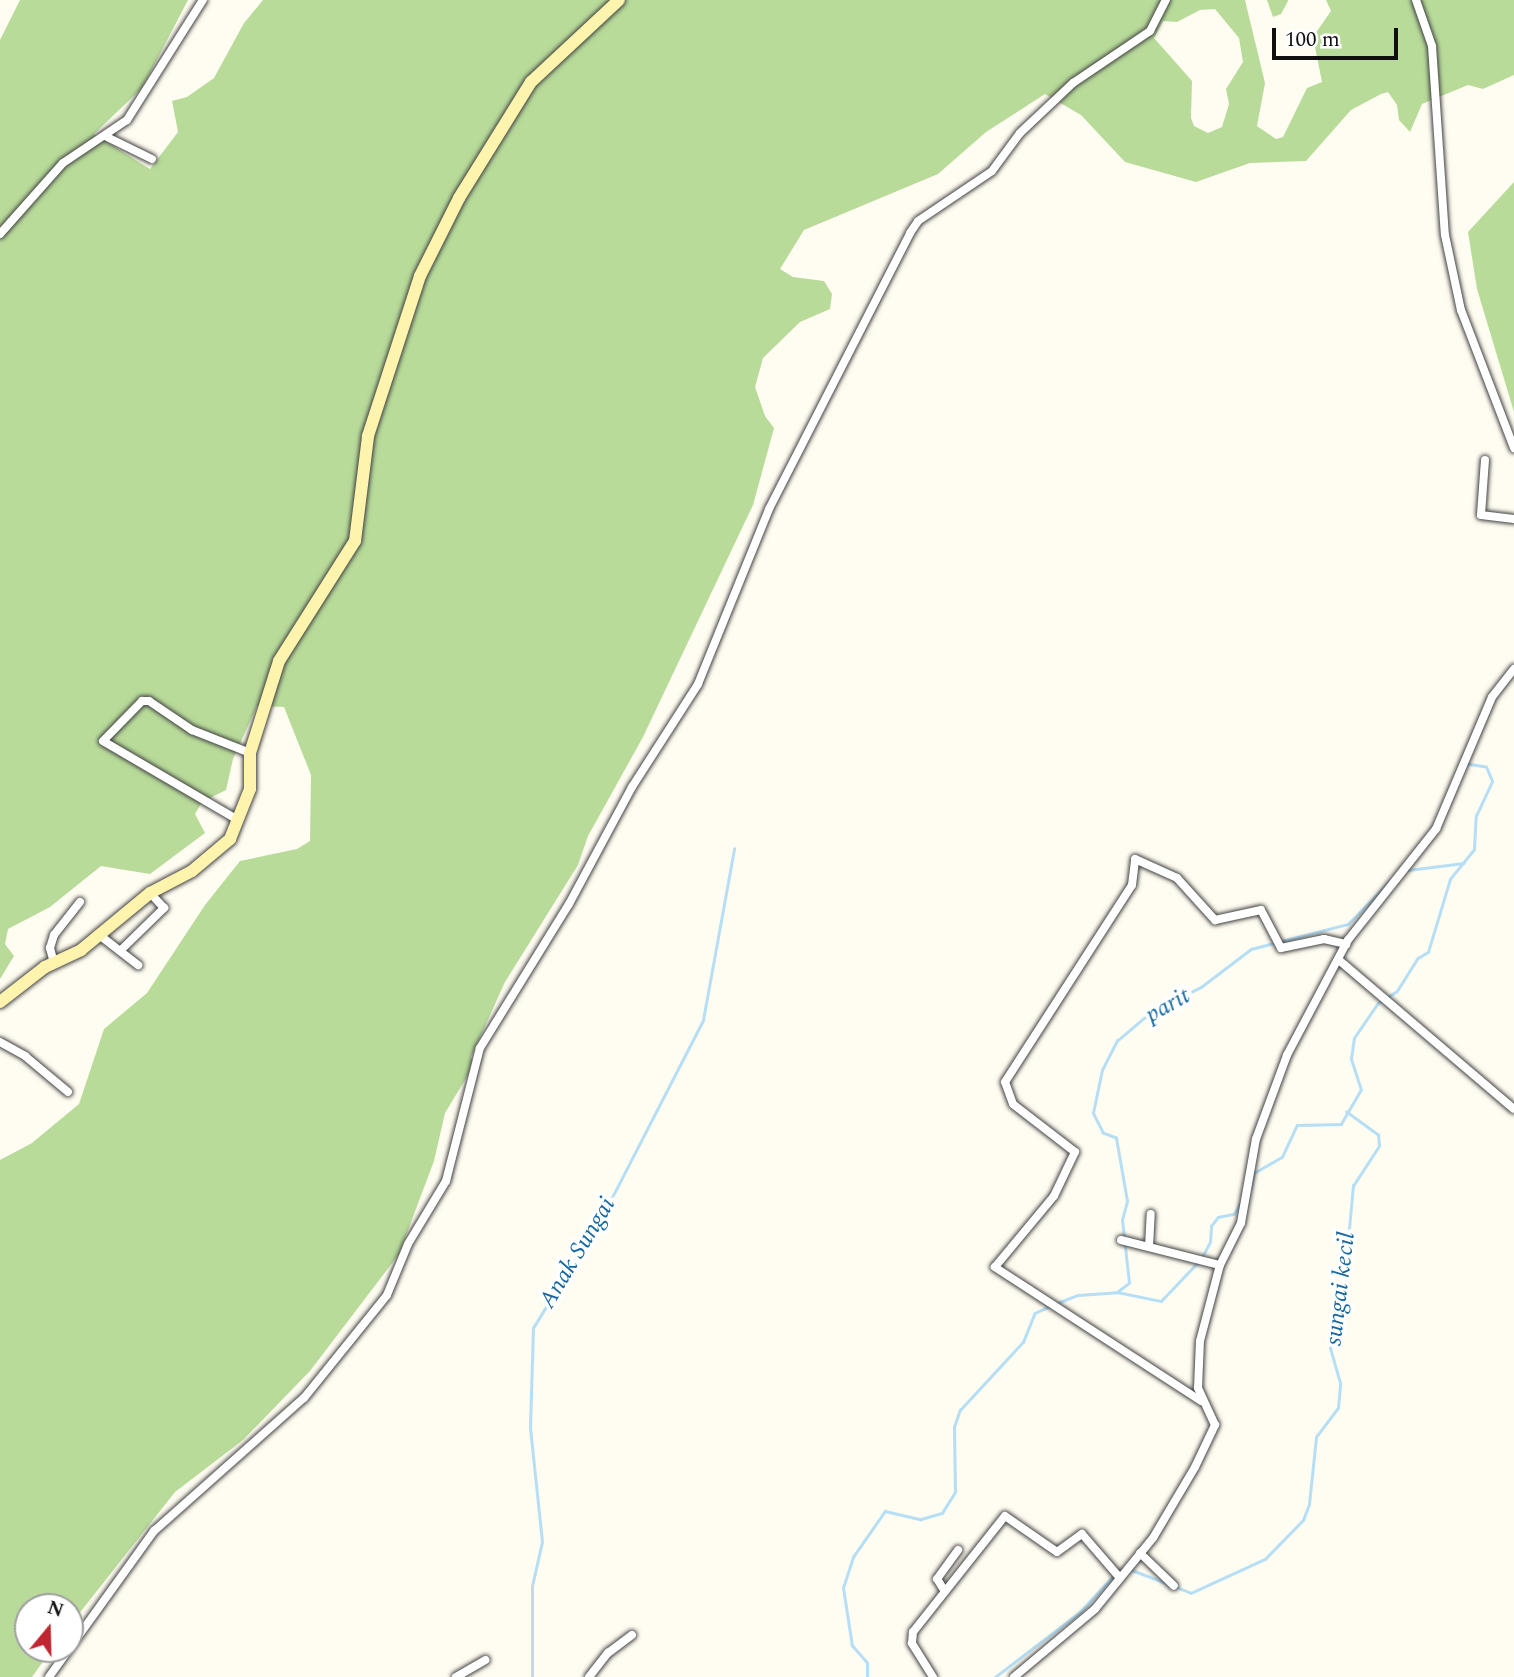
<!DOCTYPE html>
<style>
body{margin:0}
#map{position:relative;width:1514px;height:1677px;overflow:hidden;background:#fffcf1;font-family:Spectral,serif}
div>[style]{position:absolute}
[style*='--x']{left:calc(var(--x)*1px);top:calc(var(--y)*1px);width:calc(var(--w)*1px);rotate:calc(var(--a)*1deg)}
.forest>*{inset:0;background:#b8db9a}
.stream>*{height:2.5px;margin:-1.25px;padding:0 1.25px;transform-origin:1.25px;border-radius:1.25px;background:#b6dff6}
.roads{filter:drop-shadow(0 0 2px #424242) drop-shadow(0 0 2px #424242)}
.street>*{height:8px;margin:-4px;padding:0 4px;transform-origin:4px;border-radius:4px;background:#fff}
.secondary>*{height:12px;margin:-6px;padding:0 6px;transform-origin:6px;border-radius:6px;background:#fef4ad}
span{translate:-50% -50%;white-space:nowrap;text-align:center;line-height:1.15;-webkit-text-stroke:7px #fff;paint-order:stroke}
.water-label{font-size:24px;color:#1768a2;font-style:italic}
.north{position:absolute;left:14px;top:1593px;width:70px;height:70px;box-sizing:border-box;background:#fff;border:2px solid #9f9f9f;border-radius:50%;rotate:19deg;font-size:19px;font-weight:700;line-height:28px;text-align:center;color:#0f0f0f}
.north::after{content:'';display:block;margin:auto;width:24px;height:32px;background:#c02631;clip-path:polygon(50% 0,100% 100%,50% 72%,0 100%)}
.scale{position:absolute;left:1272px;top:28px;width:126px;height:32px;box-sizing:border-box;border:4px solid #0f0f0f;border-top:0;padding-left:9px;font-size:21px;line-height:24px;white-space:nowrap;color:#0f0f0f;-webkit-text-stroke:5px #fff;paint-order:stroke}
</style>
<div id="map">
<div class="forest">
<i style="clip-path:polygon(evenodd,20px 0,188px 0,142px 88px,94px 134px,150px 169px,178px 132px,172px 101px,187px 97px,214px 78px,244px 23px,263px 0,1245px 0,1265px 83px,1257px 126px,1276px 139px,1283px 137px,1307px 88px,1322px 82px,1313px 37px,1331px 11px,1326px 0,1514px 0,1514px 75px,1483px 89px,1468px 85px,1422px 104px,1410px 132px,1399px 120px,1397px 105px,1388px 92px,1381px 94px,1351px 110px,1306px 161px,1250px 163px,1196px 182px,1125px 162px,1081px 115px,1045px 94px,986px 132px,938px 174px,804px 230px,780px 269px,793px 277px,824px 281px,832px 294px,830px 309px,800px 322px,763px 358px,755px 387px,765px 416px,774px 428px,753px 505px,643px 737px,588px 836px,578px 865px,505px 982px,471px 1057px,474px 1065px,445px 1113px,434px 1161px,399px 1254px,310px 1371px,243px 1440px,175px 1492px,70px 1625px,70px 1607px,28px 1607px,28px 1649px,52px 1649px,32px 1677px,0 1677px,0 1160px,32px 1143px,79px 1104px,104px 1029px,147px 993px,205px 905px,240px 861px,297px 849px,310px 841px,311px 775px,284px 707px,257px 706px,233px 759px,226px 790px,202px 802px,195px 814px,205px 833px,150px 874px,101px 866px,50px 907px,8px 929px,5px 944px,14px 956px,0 979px,0 40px,20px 0,1215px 9px,1239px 38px,1243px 62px,1226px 89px,1229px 104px,1222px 127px,1208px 133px,1194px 126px,1191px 118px,1192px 81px,1154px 38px,1163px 21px,1177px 22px,1200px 10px,1215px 9px)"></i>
<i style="clip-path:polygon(1267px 0,1288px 0,1288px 1px,1281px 14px,1273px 17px)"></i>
<i style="clip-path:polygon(1514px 182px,1514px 412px,1477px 289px,1468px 232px)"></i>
</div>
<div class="stream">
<i style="--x:1408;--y:870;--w:56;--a:-7.1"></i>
<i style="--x:1251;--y:1188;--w:15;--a:-79"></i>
<i style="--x:1254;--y:1173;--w:32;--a:-30"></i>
<i style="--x:1282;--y:1157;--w:35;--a:-65"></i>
<i style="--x:1297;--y:1125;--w:44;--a:-1.3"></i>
<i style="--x:1341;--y:1124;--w:39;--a:-60"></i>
<i style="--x:1361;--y:1090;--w:33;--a:-108"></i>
<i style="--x:1351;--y:1059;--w:21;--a:-82"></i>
<i style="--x:1354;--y:1038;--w:42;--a:-55.6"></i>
<i style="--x:1378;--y:1003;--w:22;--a:-32"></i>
<i style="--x:1397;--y:991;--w:39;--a:-58"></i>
<i style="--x:1418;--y:958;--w:12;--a:-31"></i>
<i style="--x:1428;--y:952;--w:76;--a:-73.2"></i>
<i style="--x:1450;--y:879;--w:38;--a:-51"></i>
<i style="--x:1474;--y:849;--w:33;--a:-87"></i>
<i style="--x:1476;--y:816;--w:38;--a:-65"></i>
<i style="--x:1492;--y:781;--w:15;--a:-113"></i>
<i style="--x:1486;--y:767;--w:19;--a:-171"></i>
<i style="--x:1117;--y:1292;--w:15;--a:-37"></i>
<i style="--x:1129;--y:1283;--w:63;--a:-96.3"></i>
<i style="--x:1122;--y:1220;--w:20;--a:-75"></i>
<i style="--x:1127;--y:1201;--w:64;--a:-99.9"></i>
<i style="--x:1116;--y:1138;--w:14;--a:-159"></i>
<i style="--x:1103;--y:1133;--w:22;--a:-117"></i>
<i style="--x:1093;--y:1113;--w:44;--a:-78.2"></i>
<i style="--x:1102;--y:1070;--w:33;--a:-63"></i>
<i style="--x:1117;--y:1041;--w:46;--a:-40.6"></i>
<i style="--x:1152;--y:1011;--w:55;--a:-26.1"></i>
<i style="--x:1201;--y:987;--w:63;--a:-37.2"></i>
<i style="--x:1251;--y:949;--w:100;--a:-14.5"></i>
<i style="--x:1348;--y:924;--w:60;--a:-45.7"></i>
<i style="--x:1057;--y:1303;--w:22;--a:-21"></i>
<i style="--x:1078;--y:1295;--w:39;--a:-4"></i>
<i style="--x:1117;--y:1292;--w:45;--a:11.6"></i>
<i style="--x:1161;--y:1301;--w:58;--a:-46.4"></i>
<i style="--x:1201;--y:1259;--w:19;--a:-62"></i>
<i style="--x:1210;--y:1242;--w:16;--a:-86"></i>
<i style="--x:1211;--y:1226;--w:11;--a:-52"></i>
<i style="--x:1218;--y:1217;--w:16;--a:-11"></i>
<i style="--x:1234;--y:1214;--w:14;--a:-60"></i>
<i style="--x:1132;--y:1570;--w:39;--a:21"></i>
<i style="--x:1174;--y:1586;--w:18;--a:22"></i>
<i style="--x:1191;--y:1593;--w:81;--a:-24.7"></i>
<i style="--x:1265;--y:1559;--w:54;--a:-45.7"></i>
<i style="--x:1303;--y:1520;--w:17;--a:-69"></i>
<i style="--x:1309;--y:1504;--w:67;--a:-84"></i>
<i style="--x:1316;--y:1437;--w:36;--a:-53"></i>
<i style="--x:1338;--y:1408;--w:25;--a:-85"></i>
<i style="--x:1340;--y:1383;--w:36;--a:-106"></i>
<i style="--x:1330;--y:1348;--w:44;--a:-74.1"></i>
<i style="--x:1342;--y:1306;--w:121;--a:-84.8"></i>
<i style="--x:1353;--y:1186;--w:48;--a:-57"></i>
<i style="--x:1379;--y:1146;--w:11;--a:-95"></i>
<i style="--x:1378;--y:1135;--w:39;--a:-144"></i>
<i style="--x:532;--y:1677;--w:91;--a:-90"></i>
<i style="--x:532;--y:1586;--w:45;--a:-77.2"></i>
<i style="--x:542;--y:1542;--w:115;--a:-96"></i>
<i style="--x:530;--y:1428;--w:100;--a:-88.3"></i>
<i style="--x:533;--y:1328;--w:137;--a:-58.4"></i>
<i style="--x:605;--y:1211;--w:215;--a:-62.8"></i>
<i style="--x:703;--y:1020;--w:174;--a:-79.7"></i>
<i style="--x:867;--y:1677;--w:14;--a:-90"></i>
<i style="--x:867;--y:1663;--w:23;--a:-131"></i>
<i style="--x:852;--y:1646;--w:59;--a:-98.8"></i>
<i style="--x:843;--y:1588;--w:33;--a:-72"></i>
<i style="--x:853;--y:1557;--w:56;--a:-55.2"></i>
<i style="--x:885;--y:1511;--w:37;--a:13"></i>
<i style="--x:921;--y:1519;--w:22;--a:-16"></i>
<i style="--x:942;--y:1513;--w:25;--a:-58"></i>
<i style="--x:955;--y:1492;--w:65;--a:-90.9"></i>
<i style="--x:954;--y:1427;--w:18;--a:-71"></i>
<i style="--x:960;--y:1410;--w:93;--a:-47.2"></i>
<i style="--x:1023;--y:1342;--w:31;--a:-68"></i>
<i style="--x:1035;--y:1313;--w:17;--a:-25"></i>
<i style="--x:995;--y:1677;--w:107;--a:-37.4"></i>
<i style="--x:1080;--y:1612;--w:50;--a:-47.4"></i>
</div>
<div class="roads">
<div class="street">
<i style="--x:1416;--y:0;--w:49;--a:70.8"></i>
<i style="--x:1432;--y:46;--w:189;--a:86.1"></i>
<i style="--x:1445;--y:235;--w:77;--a:78"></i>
<i style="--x:1461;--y:310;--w:148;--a:69"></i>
<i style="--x:107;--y:137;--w:50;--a:26.1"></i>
<i style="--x:0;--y:234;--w:95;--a:-48.4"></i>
<i style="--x:63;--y:163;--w:77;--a:-33.9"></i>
<i style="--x:127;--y:120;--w:142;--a:-57.7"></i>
<i style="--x:1485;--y:460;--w:55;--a:94.2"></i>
<i style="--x:1481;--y:515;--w:33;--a:7"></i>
<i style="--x:238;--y:820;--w:156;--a:-149.7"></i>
<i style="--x:103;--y:741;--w:56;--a:-45.7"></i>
<i style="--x:142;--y:701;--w:7;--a:0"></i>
<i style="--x:149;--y:701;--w:52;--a:34"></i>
<i style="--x:192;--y:730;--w:62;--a:21.6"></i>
<i style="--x:98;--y:934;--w:51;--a:37.8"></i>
<i style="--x:120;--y:951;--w:62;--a:-44.3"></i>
<i style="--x:164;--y:908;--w:21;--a:-133"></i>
<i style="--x:1340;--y:961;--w:228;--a:40.4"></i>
<i style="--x:54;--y:963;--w:16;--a:-105"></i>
<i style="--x:50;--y:948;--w:14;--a:-73"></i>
<i style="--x:54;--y:935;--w:42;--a:-51.8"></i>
<i style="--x:0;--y:1042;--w:29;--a:29"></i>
<i style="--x:25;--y:1056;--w:56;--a:39.9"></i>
<i style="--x:1121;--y:1240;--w:102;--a:14.2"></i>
<i style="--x:1149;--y:1247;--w:33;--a:-87"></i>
<i style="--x:1201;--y:1401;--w:246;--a:-147"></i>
<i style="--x:995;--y:1267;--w:92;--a:-50.3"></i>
<i style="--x:1054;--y:1196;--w:49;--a:-64.5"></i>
<i style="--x:1075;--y:1152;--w:78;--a:-142.3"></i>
<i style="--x:1013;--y:1104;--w:23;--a:-110"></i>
<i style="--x:1005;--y:1082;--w:234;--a:-57.2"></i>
<i style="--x:1132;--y:885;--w:26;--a:-83"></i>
<i style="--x:1135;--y:859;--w:46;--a:24.3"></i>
<i style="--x:1177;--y:878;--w:57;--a:47.9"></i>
<i style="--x:1215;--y:920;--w:47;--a:-12.3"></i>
<i style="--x:1261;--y:910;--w:43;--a:62.2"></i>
<i style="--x:1281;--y:948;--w:44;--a:-11.8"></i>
<i style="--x:1324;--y:939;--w:23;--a:13"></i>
<i style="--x:1140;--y:1553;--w:47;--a:44.1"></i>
<i style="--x:944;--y:1590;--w:13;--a:-122"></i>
<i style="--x:937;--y:1579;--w:36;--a:-54"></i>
<i style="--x:49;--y:1677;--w:180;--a:-54.3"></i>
<i style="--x:154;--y:1531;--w:200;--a:-41.6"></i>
<i style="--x:304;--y:1398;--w:132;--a:-51.1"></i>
<i style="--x:387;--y:1295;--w:55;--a:-67.6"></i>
<i style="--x:408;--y:1244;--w:74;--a:-58.9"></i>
<i style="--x:446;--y:1181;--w:137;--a:-75.7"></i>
<i style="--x:480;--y:1048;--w:169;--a:-58.3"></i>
<i style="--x:569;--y:904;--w:133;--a:-61.7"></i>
<i style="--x:632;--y:787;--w:122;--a:-57.3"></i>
<i style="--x:698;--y:684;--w:189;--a:-67.9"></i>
<i style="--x:769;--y:509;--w:310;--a:-62.9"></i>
<i style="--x:910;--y:233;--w:14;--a:-56"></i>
<i style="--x:918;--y:221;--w:89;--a:-34"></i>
<i style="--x:992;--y:171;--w:47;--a:-53.6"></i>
<i style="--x:1020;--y:133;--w:73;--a:-43.3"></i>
<i style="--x:1073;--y:83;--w:93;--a:-34"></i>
<i style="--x:1150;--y:31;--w:35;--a:-63"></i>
<i style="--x:456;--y:1677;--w:34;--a:-30"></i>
<i style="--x:589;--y:1677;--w:31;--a:-52"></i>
<i style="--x:608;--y:1653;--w:30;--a:-37"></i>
<i style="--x:933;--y:1677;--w:40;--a:-122"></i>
<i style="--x:912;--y:1643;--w:11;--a:-85"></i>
<i style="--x:913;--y:1632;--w:148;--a:-51.6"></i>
<i style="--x:1005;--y:1516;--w:63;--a:34.7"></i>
<i style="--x:1057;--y:1552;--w:31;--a:-36"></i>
<i style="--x:1082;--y:1534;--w:58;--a:49.2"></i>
<i style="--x:1014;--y:1677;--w:106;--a:-40"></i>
<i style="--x:1095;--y:1609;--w:92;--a:-50.8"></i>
<i style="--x:1153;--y:1538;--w:82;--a:-59.4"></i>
<i style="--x:1195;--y:1467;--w:47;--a:-64.5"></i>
<i style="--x:1215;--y:1425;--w:41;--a:-114.7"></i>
<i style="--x:1198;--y:1388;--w:47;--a:-87.6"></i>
<i style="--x:1200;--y:1341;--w:79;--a:-75.3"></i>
<i style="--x:1220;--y:1265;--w:47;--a:-63.4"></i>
<i style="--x:1241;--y:1223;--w:85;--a:-79.9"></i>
<i style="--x:1256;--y:1139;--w:90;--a:-69.7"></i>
<i style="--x:1287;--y:1055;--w:130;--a:-62.1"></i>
<i style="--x:1348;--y:940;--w:142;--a:-51.6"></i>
<i style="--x:1436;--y:829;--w:143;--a:-67"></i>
<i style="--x:1492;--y:697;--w:36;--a:-52"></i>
</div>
<div class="secondary">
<i style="--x:0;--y:1002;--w:57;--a:-37.9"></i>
<i style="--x:45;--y:967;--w:40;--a:-25"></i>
<i style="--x:81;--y:950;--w:89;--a:-39.6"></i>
<i style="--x:150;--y:893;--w:47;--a:-27.6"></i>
<i style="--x:192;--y:871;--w:50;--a:-40.1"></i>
<i style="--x:230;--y:839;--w:54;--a:-68.2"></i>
<i style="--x:250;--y:789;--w:36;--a:-90"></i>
<i style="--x:250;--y:753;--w:96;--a:-72.5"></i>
<i style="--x:279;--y:661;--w:142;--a:-57.7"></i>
<i style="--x:355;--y:541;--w:106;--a:-82.9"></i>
<i style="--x:368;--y:436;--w:168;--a:-72"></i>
<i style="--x:420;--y:276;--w:87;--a:-63.4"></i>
<i style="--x:459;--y:198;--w:137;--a:-58.2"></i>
<i style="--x:531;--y:82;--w:120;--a:-43"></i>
</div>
</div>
<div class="water-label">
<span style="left:1168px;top:1006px;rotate:-29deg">parit</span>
<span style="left:578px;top:1253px;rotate:-59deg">Anak Sungai</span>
<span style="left:1341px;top:1289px;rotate:-83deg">sungai kecil</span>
</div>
<div class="north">N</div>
<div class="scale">100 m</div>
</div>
